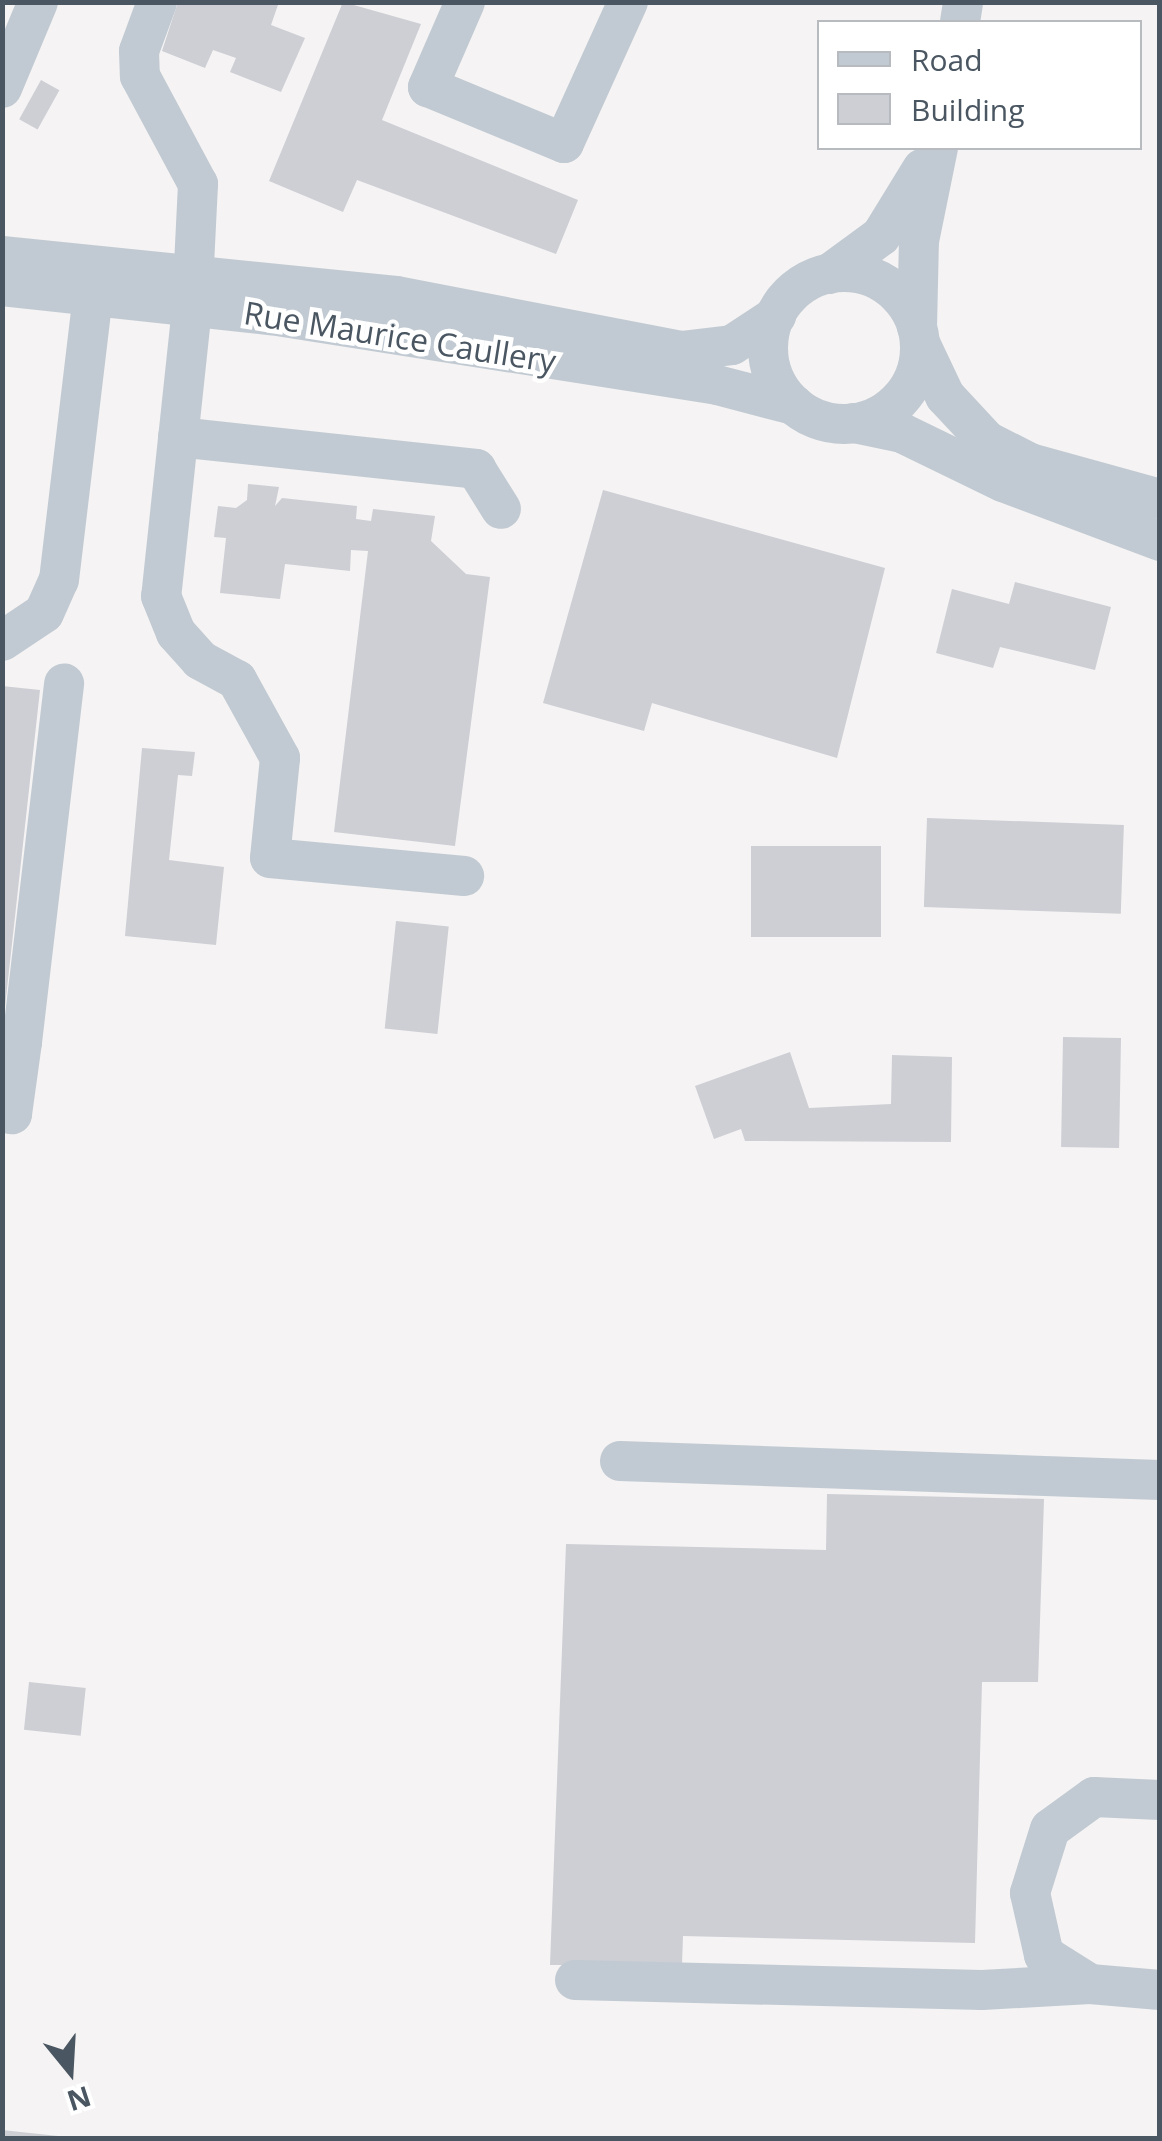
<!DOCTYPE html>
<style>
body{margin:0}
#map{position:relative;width:1162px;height:2141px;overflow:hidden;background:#f5f3f3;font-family:"Open Sans",sans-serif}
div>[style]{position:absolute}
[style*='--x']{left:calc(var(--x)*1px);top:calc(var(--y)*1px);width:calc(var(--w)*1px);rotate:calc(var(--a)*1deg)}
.building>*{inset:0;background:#cdcfd5;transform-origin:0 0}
.minor>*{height:40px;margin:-20px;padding:0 20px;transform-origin:20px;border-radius:20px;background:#c1cad2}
.minor>.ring{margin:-20px;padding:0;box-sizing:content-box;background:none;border:40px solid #c1cad2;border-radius:50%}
span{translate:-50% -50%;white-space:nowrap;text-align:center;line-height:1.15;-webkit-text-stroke:9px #fff;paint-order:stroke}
.street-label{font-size:32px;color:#4a5661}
.frame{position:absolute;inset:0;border:5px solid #4a5661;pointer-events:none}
.legend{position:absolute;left:817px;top:20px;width:325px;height:130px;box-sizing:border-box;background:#fff;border:2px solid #b7bbc0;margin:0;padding:12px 18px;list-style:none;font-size:30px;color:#4a5661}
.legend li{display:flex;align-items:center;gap:20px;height:50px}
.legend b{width:50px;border:2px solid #b7bbc0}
.north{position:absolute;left:20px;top:2021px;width:100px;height:100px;-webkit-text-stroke:8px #fff;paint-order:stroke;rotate:162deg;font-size:28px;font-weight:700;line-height:40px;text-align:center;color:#4a5661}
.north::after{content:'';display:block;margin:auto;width:35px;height:45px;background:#4a5661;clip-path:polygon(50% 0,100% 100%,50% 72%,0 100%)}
</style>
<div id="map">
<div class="building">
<i style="clip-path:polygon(178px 2px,279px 2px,271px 25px,305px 38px,281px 92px,230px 72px,236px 58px,213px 50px,205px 68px,162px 51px)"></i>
<i style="clip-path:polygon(343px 2px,421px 24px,382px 120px,578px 200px,556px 254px,357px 180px,343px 212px,269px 181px)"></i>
<i style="left:41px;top:80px;width:21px;height:45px;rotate:29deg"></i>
<i style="clip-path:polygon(248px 484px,279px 487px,275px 506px,282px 498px,357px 506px,356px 519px,371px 521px,373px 509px,435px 516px,431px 541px,466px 574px,490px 577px,455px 846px,334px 832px,368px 551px,351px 550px,350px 571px,285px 564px,280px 599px,220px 593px,226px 538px,214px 537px,218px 506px,236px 508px,247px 500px)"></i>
<i style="clip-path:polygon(603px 490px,885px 568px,837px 758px,652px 703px,644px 731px,543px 703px)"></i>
<i style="clip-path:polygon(1015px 582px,1111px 607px,1095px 670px,1000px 647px,993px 668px,936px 653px,952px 589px,1009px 604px)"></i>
<i style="clip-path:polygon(2px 686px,40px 690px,5px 1007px,2px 1007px)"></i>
<i style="clip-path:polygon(142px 748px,195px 752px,192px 776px,178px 775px,169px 860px,224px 867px,216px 945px,125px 936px)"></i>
<i style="left:927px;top:818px;width:197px;height:89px;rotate:2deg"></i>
<i style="left:751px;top:846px;width:130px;height:91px"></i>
<i style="left:396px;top:921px;width:53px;height:108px;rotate:6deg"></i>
<i style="left:1063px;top:1037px;width:58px;height:110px;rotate:1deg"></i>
<i style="clip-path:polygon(790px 1052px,809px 1108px,891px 1104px,892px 1055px,952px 1057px,951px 1142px,745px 1141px,741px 1129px,714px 1139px,695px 1086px)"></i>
<i style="clip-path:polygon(827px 1494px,1044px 1499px,1038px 1682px,982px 1682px,975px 1943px,683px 1936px,682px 1965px,550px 1965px,566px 1544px,826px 1550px)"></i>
<i style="left:29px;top:1682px;width:57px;height:48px;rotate:6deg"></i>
<i style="clip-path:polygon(2px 2130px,58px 2136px,58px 2138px,2px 2138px)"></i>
</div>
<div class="minor">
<i style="--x:157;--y:2;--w:52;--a:110.2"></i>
<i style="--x:139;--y:51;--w:25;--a:88"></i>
<i style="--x:140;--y:76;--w:123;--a:61.8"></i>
<i style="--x:198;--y:184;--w:124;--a:92.8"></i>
<i style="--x:192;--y:308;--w:290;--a:96.1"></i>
<i style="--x:161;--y:596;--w:40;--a:68"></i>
<i style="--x:176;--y:633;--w:36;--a:48"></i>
<i style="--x:200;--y:660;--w:42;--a:28.4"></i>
<i style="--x:237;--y:680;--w:89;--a:61.1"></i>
<i style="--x:280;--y:758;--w:100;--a:95.7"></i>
<i style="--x:270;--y:858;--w:195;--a:5.3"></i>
<i style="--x:465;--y:2;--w:93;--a:113.5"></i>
<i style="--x:428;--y:87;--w:147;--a:22.4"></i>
<i style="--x:564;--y:143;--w:155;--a:-65.6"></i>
<i style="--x:960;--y:22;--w:20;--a:-81"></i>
<i style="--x:2;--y:88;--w:93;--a:-67.3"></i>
<i style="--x:2;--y:256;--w:396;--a:5.8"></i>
<i style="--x:396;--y:296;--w:290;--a:10.9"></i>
<i style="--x:681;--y:351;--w:51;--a:-6.7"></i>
<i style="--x:732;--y:345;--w:53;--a:-33.4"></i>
<i class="ring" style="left:768px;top:272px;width:112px;height:112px"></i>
<i style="--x:829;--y:274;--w:64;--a:-36.2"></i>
<i style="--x:881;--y:236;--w:79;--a:-58.5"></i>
<i style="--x:2;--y:286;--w:271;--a:6.2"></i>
<i style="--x:271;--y:315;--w:451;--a:8.9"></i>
<i style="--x:717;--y:385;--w:80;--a:14.6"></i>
<i style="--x:917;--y:327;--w:86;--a:-88.7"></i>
<i style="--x:919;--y:241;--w:95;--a:-78.5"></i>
<i style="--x:920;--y:343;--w:59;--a:64.7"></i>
<i style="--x:945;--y:396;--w:62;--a:47"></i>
<i style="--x:987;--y:441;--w:48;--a:27.1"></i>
<i style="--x:1030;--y:463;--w:135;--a:15.5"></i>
<i style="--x:854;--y:423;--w:49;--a:11.8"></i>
<i style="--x:902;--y:433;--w:112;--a:25.9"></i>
<i style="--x:1003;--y:482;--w:168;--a:20.6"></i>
<i style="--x:178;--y:437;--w:300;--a:6.1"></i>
<i style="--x:476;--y:469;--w:47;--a:58"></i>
<i style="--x:2;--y:641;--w:50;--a:-33.7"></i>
<i style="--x:44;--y:613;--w:36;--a:-66"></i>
<i style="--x:59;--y:580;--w:312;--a:-83.2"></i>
<i style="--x:2;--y:1040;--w:20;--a:6"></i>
<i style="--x:22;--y:1042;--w:73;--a:97.9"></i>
<i style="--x:12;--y:1114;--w:10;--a:-169"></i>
<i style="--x:22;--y:1042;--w:361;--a:-83.3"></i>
<i style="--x:620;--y:1461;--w:540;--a:2.02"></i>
<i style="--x:1160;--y:1800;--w:66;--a:-177.4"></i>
<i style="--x:1094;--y:1797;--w:54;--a:144"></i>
<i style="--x:1050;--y:1829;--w:67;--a:107.4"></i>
<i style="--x:1030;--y:1893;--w:64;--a:77.3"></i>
<i style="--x:1044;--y:1955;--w:54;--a:32.2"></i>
<i style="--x:1090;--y:1984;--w:70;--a:4.9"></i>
<i style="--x:575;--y:1980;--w:407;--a:1.4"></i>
<i style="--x:982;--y:1990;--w:108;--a:-3.2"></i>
</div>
<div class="street-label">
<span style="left:400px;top:337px;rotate:9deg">Rue Maurice Caullery</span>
</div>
<div class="frame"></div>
<ul class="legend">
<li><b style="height:12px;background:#c1cad2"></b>Road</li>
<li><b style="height:28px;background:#cdcfd5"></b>Building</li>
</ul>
<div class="north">N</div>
</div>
